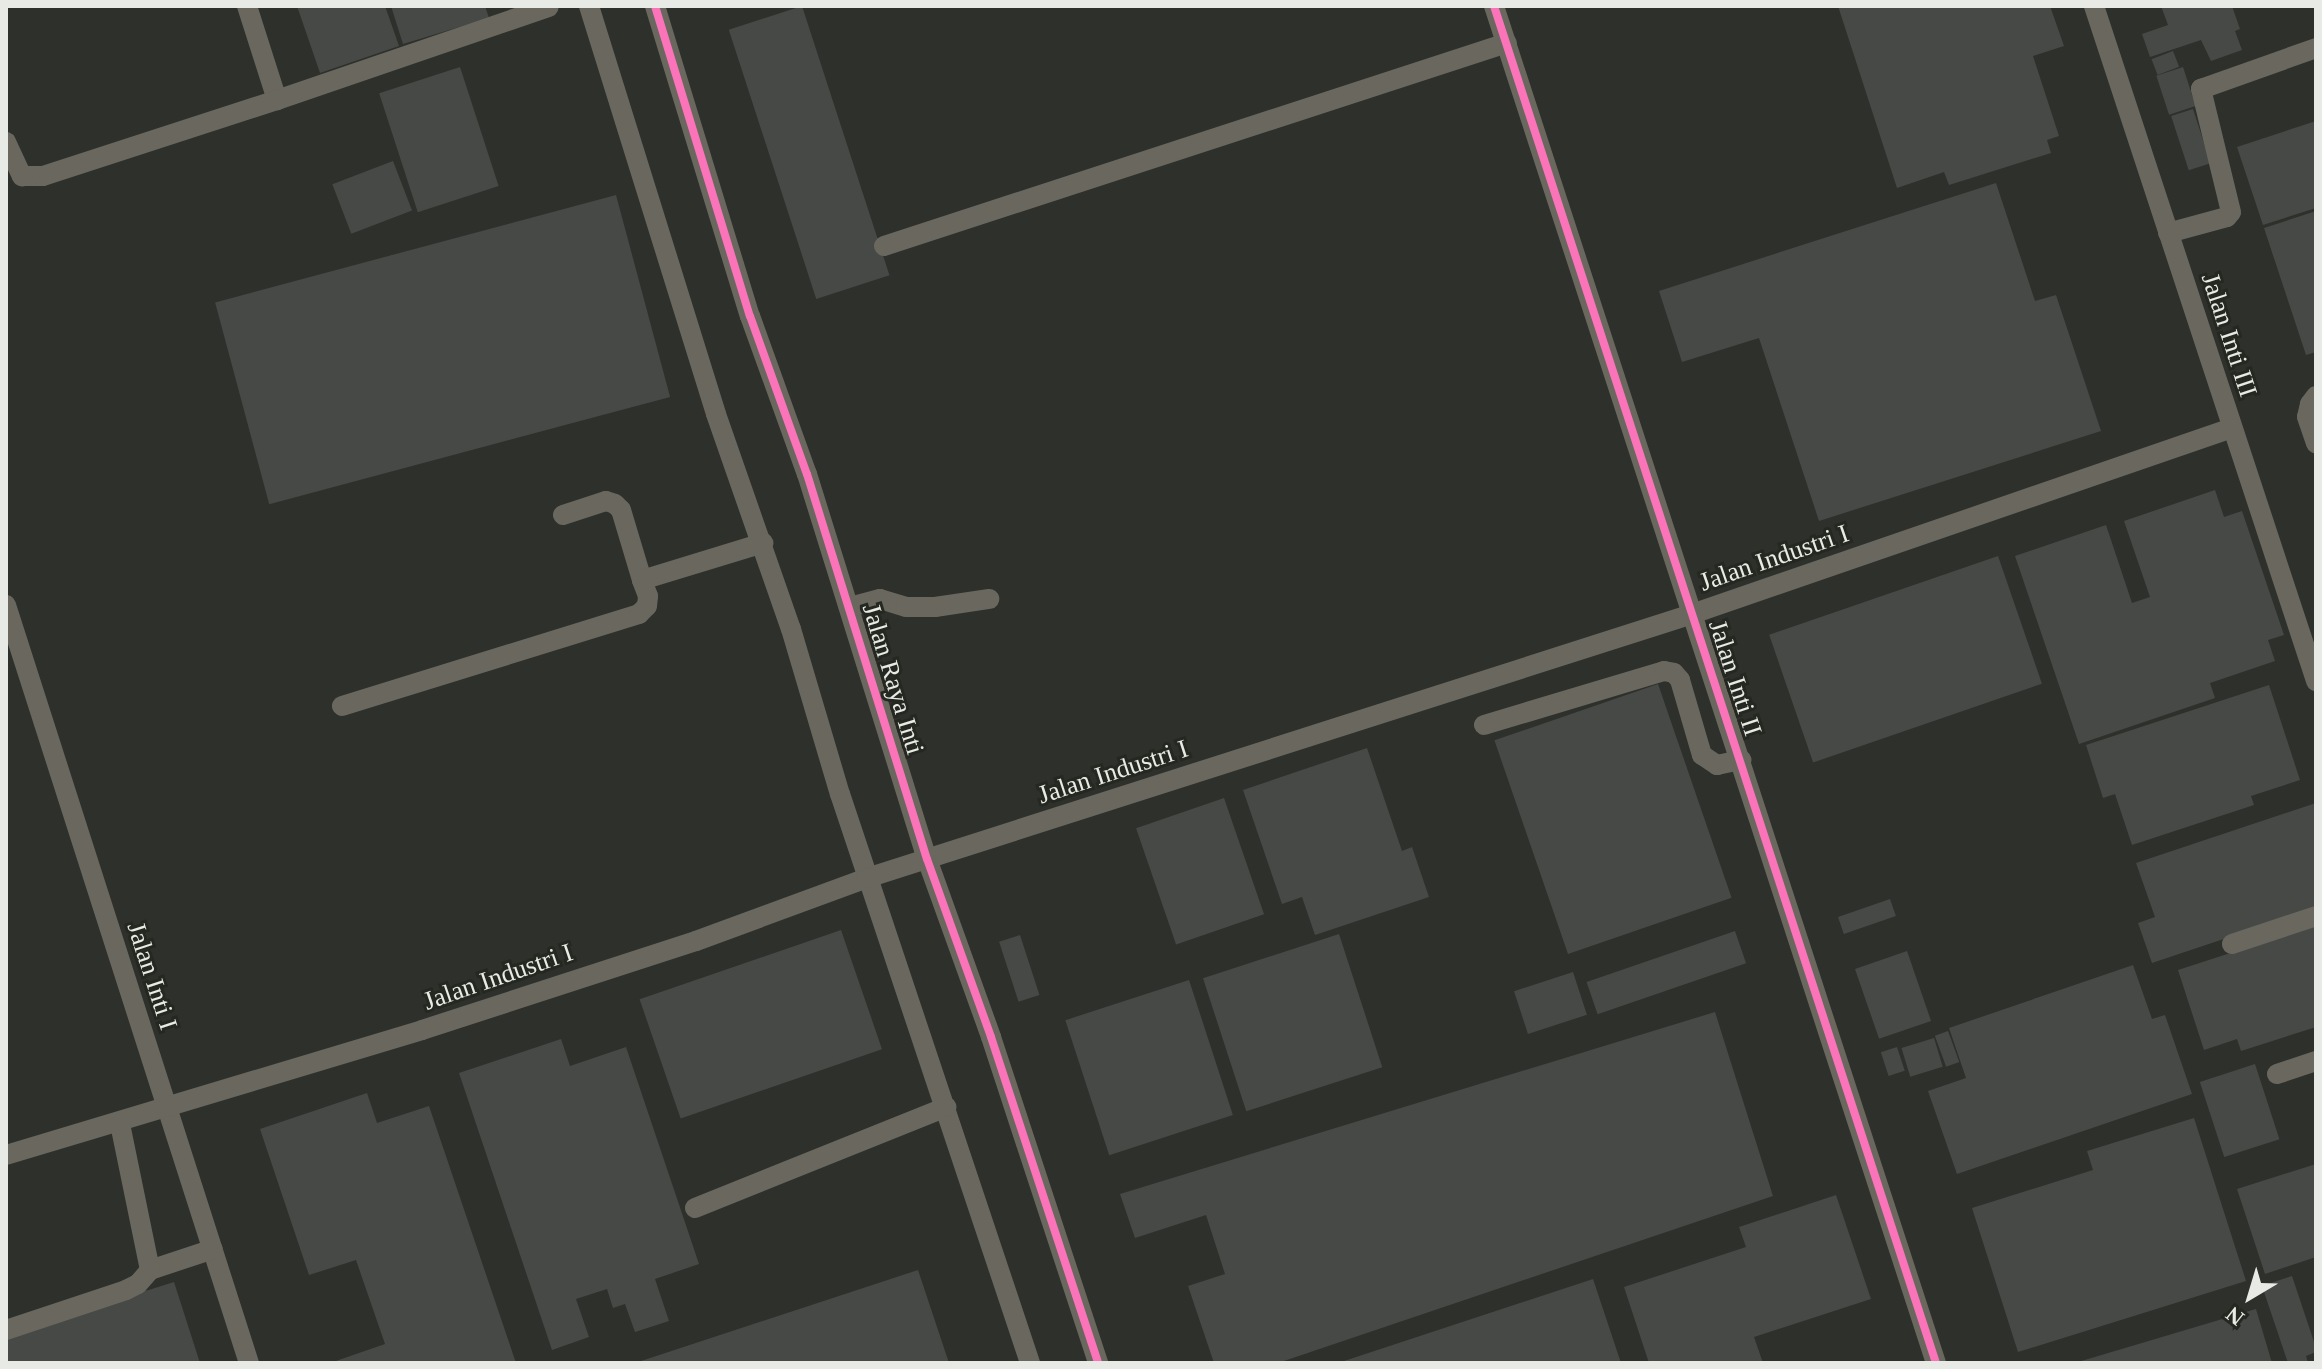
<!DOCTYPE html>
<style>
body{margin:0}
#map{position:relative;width:2322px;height:1369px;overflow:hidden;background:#2e302c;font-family:"Times New Roman",serif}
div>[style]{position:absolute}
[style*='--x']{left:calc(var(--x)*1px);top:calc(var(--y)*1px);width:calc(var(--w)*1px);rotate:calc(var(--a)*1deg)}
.building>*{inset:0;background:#464946;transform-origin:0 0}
.minor>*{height:20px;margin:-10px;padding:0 10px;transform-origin:10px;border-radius:10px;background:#6a675e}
.cycleway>*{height:8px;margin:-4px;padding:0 4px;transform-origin:4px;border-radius:4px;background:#fb73b8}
span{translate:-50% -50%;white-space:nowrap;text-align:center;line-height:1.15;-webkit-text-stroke:6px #252820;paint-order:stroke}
.street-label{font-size:26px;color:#e8eae5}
.frame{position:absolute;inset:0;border:8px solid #e8eae5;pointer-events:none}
.north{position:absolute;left:2210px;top:1257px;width:80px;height:80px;-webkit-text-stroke:6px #252820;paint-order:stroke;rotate:218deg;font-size:22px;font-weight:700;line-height:32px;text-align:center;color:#e8eae5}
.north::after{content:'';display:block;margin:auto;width:28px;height:36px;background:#e8eae5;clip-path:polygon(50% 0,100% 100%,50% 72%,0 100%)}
</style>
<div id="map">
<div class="building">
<i style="clip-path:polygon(297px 6px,385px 6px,399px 46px,320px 73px)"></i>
<i style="clip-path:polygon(391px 6px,485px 6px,489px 18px,403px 44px)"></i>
<i style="left:802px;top:6px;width:283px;height:77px;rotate:72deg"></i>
<i style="clip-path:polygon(1838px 6px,2050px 6px,2064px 46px,2033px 56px,2059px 136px,2047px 140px,2051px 153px,1949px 185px,1944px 172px,1897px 188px)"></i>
<i style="clip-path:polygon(2161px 6px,2232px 6px,2240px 29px,2235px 31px,2242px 50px,2211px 61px,2201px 40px,2150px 57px,2142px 34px,2168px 25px)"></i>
<i style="left:2173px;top:51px;width:17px;height:23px;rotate:69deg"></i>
<i style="left:460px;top:67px;width:125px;height:85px;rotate:72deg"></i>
<i style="left:2183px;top:67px;width:41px;height:28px;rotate:72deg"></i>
<i style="left:2193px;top:109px;width:57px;height:23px;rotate:72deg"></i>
<i style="clip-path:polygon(2316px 121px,2316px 208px,2263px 225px,2237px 147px)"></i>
<i style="left:393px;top:161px;width:53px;height:65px;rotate:69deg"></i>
<i style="clip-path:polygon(1996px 183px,2035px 301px,2056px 295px,2101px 431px,1819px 521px,1759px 338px,1682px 362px,1659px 291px)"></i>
<i style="left:616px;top:195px;width:209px;height:415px;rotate:75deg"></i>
<i style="clip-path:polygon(2316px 211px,2316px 352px,2306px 355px,2264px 228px)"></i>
<i style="clip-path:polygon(2215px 490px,2224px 517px,2242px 511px,2284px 635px,2268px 640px,2275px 661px,2210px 683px,2215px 698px,2079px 744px,2015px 556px,2106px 525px,2132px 603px,2150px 597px,2124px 521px)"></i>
<i style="left:1998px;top:556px;width:135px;height:242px;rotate:71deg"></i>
<i style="left:1658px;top:684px;width:226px;height:173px;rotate:71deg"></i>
<i style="clip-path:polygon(2269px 685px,2300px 780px,2251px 796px,2254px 805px,2132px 845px,2115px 794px,2103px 798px,2086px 745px)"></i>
<i style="clip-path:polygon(1367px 748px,1402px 851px,1412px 847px,1429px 897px,1315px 935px,1302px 897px,1282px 904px,1243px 790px)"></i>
<i style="left:1224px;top:798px;width:123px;height:93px;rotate:71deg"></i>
<i style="clip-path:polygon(2316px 803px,2316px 908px,2152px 963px,2138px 923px,2155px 917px,2136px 863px)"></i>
<i style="left:1890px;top:899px;width:18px;height:55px;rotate:71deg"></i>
<i style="clip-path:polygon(2316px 925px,2316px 1027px,2241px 1051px,2237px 1039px,2204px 1050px,2178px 970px)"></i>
<i style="left:841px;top:930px;width:126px;height:213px;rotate:71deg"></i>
<i style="left:1735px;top:931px;width:34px;height:157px;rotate:71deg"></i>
<i style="left:1339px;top:934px;width:140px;height:143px;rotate:72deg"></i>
<i style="left:1020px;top:935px;width:63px;height:22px;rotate:72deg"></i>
<i style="left:1907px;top:951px;width:74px;height:55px;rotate:71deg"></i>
<i style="clip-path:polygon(2133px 965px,2152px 1019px,2165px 1015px,2192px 1094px,1957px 1174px,1928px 1091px,1966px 1078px,1949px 1028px)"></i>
<i style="left:1573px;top:972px;width:45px;height:62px;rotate:72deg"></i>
<i style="left:1189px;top:980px;width:142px;height:130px;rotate:72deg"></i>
<i style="clip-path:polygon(1715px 1012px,1773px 1196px,1278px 1363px,1214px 1363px,1188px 1286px,1225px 1274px,1206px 1215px,1135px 1238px,1120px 1194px)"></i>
<i style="left:1948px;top:1031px;width:33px;height:14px;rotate:70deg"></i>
<i style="left:1934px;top:1038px;width:30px;height:34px;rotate:73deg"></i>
<i style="clip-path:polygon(561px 1039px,570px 1066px,626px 1047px,699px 1264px,655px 1279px,669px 1321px,635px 1332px,625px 1304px,613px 1308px,607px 1289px,576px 1299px,589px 1337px,552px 1350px,459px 1073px)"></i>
<i style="left:1897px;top:1047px;width:25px;height:17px;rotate:72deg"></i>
<i style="left:2255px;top:1064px;width:79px;height:58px;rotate:72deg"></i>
<i style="clip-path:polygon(367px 1093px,377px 1123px,429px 1106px,516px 1363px,330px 1363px,385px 1344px,356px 1260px,309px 1275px,260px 1129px)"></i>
<i style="clip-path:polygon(2194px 1118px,2246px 1281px,2018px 1352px,1972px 1208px,2093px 1170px,2087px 1151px)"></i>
<i style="clip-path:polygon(2316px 1164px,2316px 1257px,2265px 1274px,2237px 1189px)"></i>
<i style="clip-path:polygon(1836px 1195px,1871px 1299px,1754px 1337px,1763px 1363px,1649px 1363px,1624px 1287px,1746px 1247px,1739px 1227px)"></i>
<i style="clip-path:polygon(918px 1270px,949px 1363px,638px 1363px,638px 1362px)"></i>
<i style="clip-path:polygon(2292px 1276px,2316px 1348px,2316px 1352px,2306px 1356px,2308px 1363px,2288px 1363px,2262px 1286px)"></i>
<i style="clip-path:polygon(1593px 1279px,1621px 1363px,1341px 1363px,1341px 1362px)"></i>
<i style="clip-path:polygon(174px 1282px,200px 1363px,6px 1363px,6px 1335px)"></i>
<i style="clip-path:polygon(2256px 1309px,2272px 1363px,2078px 1363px,2078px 1362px)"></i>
</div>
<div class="minor">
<i style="--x:247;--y:6;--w:99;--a:72.3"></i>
<i style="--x:277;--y:100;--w:287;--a:-18.9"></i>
<i style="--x:589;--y:6;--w:427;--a:72.7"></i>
<i style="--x:716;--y:414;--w:228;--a:70.8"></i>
<i style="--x:791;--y:629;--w:172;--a:73.5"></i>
<i style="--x:840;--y:794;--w:600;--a:71.53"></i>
<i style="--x:655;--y:6;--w:324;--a:73"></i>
<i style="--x:750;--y:316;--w:168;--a:70.2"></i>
<i style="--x:807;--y:474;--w:403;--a:72.7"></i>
<i style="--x:927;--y:859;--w:189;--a:70.2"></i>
<i style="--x:991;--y:1037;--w:343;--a:71.8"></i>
<i style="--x:1494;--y:6;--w:1427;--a:71.96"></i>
<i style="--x:2094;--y:6;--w:711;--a:71.79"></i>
<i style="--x:6;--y:142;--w:38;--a:65"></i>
<i style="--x:22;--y:176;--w:21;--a:0"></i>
<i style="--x:43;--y:176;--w:246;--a:-18"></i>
<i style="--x:2168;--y:233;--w:61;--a:-15.2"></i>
<i style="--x:2227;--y:217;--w:6;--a:-51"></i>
<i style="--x:2231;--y:212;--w:127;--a:-103.7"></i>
<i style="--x:2201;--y:89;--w:122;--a:-19.6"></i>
<i style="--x:884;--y:246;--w:655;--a:-18.05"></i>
<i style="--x:2316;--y:396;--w:10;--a:127"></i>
<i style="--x:2310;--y:404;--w:13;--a:103"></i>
<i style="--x:2307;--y:417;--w:28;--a:71"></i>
<i style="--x:563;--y:515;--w:45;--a:-18"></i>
<i style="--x:606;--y:501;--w:9;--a:18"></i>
<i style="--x:615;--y:504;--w:8;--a:45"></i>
<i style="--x:621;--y:510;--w:73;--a:73.3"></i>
<i style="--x:642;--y:580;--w:127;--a:-17"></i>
<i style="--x:6;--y:605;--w:796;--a:72.23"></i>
<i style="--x:850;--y:607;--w:31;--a:-15"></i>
<i style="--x:880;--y:599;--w:27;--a:17"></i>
<i style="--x:906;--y:607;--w:29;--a:0"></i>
<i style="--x:935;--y:607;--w:55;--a:-8.4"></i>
<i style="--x:342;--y:706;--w:311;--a:-17.2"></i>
<i style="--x:639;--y:614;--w:11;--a:-45"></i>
<i style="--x:647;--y:606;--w:10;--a:-84"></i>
<i style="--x:648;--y:596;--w:17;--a:-111"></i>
<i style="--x:1484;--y:725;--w:188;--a:-16.7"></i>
<i style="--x:1664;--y:671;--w:10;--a:11"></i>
<i style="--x:1674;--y:673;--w:9;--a:49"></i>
<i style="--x:1680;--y:680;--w:78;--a:73.7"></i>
<i style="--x:1702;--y:755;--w:18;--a:34"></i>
<i style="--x:1717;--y:765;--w:25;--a:-12"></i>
<i style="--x:2232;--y:944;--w:89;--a:-18.4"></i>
<i style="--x:2277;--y:1074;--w:41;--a:-18.4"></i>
<i style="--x:6;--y:1155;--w:434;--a:-16.7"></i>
<i style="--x:422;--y:1030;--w:288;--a:-18"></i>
<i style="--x:696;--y:941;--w:182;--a:-20.2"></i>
<i style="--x:867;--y:878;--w:866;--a:-17.74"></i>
<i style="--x:1692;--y:614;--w:571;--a:-19.01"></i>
<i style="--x:695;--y:1208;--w:271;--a:-21.9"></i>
<i style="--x:150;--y:1270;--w:66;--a:-18.4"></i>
<i style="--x:6;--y:1330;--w:126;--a:-18.4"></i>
<i style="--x:126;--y:1290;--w:13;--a:-27"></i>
<i style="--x:138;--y:1284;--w:18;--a:-49"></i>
<i style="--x:150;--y:1270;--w:149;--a:-101.6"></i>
</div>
<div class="cycleway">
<i style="--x:655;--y:6;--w:324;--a:73"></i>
<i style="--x:750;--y:316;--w:168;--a:70.2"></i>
<i style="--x:807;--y:474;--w:403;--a:72.7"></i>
<i style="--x:927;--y:859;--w:189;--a:70.2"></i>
<i style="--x:991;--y:1037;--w:343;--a:71.8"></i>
<i style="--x:1494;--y:6;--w:1427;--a:71.96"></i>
</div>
<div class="street-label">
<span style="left:2229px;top:335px;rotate:72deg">Jalan Inti III</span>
<span style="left:1774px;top:558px;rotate:-19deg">Jalan Industri I</span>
<span style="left:1735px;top:678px;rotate:72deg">Jalan Inti II</span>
<span style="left:893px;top:679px;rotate:73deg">Jalan Raya Inti</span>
<span style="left:1113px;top:772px;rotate:-18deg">Jalan Industri I</span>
<span style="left:152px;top:976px;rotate:72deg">Jalan Inti I</span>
<span style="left:498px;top:977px;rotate:-19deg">Jalan Industri I</span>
</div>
<div class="frame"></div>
<div class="north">N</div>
</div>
